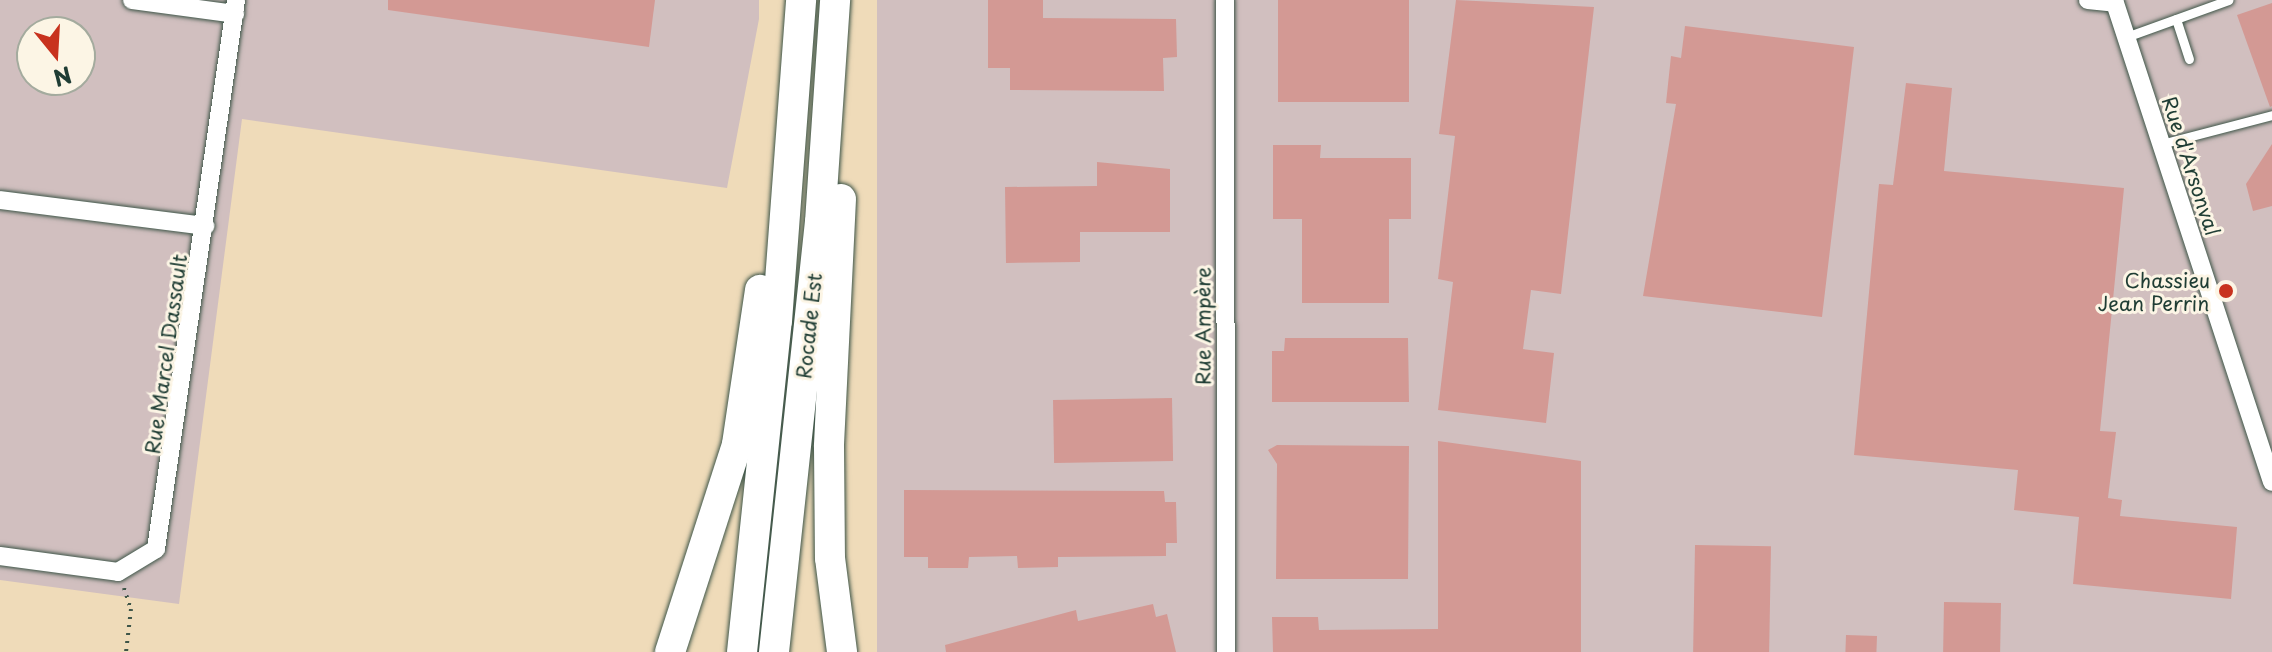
<!DOCTYPE html>
<meta charset="utf-8">
<style>
body{margin:0}
#map{position:relative;width:2272px;height:652px;overflow:hidden;background:#efdbb9;font-family:"Playpen Sans",sans-serif}
div>[style]{position:absolute}
[style*='--x']{left:calc(var(--x)*1px);top:calc(var(--y)*1px);width:calc(var(--w)*1px);rotate:calc(var(--a)*1deg)}
.industrial>*{inset:0;background:#d1bfbf;transform-origin:0 0}
.building>*{inset:0;background:#d39994;transform-origin:0 0}
.path>*{height:4px;margin-top:-2px;transform-origin:0;background:repeating-linear-gradient(90deg,#3e5548 0 2px,transparent 0 8px)}
.roads{filter:drop-shadow(0 0 2px #3e5548) drop-shadow(0 0 2px #3e5548)}
.service>*{height:9px;margin:-4.5px;padding:0 4.5px;transform-origin:4.5px;border-radius:4.5px;background:#fff}
.minor>*{height:18px;margin:-9px;padding:0 9px;transform-origin:9px;border-radius:9px;background:#fff}
.trunk>*{height:30px;margin:-15px;padding:0 15px;transform-origin:15px;border-radius:15px;background:#fff}
.dots>*{width:22px;height:22px;translate:-50% -50%;box-sizing:border-box;border:4px solid #fcf5e5;border-radius:50%}
span{translate:-50% -50%;white-space:nowrap;text-align:center;line-height:1.15;-webkit-text-stroke:6px #fcf5e5;paint-order:stroke}
.street-label{font-size:20px;color:#1f3d34}
.poi-label{font-size:20px;color:#1f3d34}
.right{translate:-100% -50%;text-align:right}
.north{position:absolute;left:16px;top:16px;width:80px;height:80px;box-sizing:border-box;background:#fcf5e5;border:2px solid #a4ab9e;border-radius:50%;rotate:162deg;font-size:22px;font-weight:700;line-height:32px;text-align:center;color:#1f3d34}
.north::after{content:'';display:block;margin:auto;width:28px;height:36px;background:#c8321e;clip-path:polygon(50% 0,100% 100%,50% 72%,0 100%)}
</style>
<div id="map">
<div class="industrial">
<i style="clip-path:polygon(evenodd,0 0,759px 0,759px 19px,727px 188px,242px 119px,179px 604px,0 580px,0 0,32px 32px,80px 32px,80px 80px,32px 80px,32px 32px)"></i>
<i style="left:877px;top:0;width:1395px;height:652px"></i>
</div>
<div class="building">
<i style="clip-path:polygon(388px 0,655px 0,649px 47px,388px 10px)"></i>
<i style="clip-path:polygon(988px 0,1043px 0,1043px 18px,1176px 19px,1177px 57px,1163px 58px,1164px 91px,1010px 90px,1010px 68px,988px 68px)"></i>
<i style="left:1278px;top:0;width:131px;height:102px"></i>
<i style="clip-path:polygon(1456px 0,1594px 7px,1561px 294px,1531px 290px,1523px 349px,1554px 353px,1546px 423px,1438px 410px,1453px 282px,1438px 279px,1455px 136px,1439px 134px)"></i>
<i style="clip-path:polygon(2272px 3px,2272px 106px,2270px 107px,2237px 15px)"></i>
<i style="clip-path:polygon(1685px 26px,1854px 47px,1822px 317px,1643px 296px,1676px 104px,1666px 103px,1671px 56px,1681px 58px)"></i>
<i style="clip-path:polygon(1906px 83px,1952px 88px,1944px 171px,2124px 188px,2100px 431px,2116px 432px,2108px 498px,2122px 500px,2120px 516px,2237px 527px,2231px 599px,2073px 584px,2079px 517px,2014px 510px,2018px 470px,1854px 455px,1879px 184px,1893px 185px)"></i>
<i style="clip-path:polygon(2272px 144px,2272px 206px,2253px 211px,2246px 184px)"></i>
<i style="clip-path:polygon(1273px 145px,1321px 145px,1320px 158px,1411px 158px,1411px 219px,1389px 219px,1389px 303px,1302px 303px,1302px 219px,1273px 219px)"></i>
<i style="clip-path:polygon(1097px 162px,1170px 169px,1170px 232px,1080px 232px,1080px 262px,1006px 263px,1005px 187px,1097px 186px)"></i>
<i style="clip-path:polygon(1285px 338px,1408px 338px,1409px 402px,1272px 402px,1272px 351px,1284px 351px)"></i>
<i style="left:1172px;top:398px;width:63px;height:119px;rotate:89deg"></i>
<i style="clip-path:polygon(1438px 441px,1581px 461px,1581px 652px,1273px 652px,1272px 617px,1318px 617px,1319px 630px,1438px 629px)"></i>
<i style="clip-path:polygon(1277px 445px,1409px 446px,1408px 579px,1276px 579px,1277px 464px,1268px 450px)"></i>
<i style="clip-path:polygon(904px 490px,1164px 491px,1165px 502px,1176px 502px,1177px 543px,1166px 543px,1166px 556px,1058px 557px,1058px 567px,1018px 568px,1017px 556px,969px 557px,968px 568px,928px 568px,928px 557px,904px 557px)"></i>
<i style="left:1695px;top:545px;width:76px;height:107px;rotate:1deg"></i>
<i style="left:1944px;top:602px;width:57px;height:50px;rotate:1deg"></i>
<i style="clip-path:polygon(1153px 604px,1156px 617px,1167px 614px,1176px 652px,946px 652px,945px 645px,1076px 610px,1078px 621px)"></i>
<i style="left:1846px;top:635px;width:31px;height:17px;rotate:2deg"></i>
</div>
<div class="path">
<i style="--x:124;--y:588;--w:22;--a:72"></i>
<i style="--x:131;--y:609;--w:43;--a:96.6"></i>
</div>
<div class="roads">
<div class="service">
<i style="--x:2176;--y:19;--w:42;--a:72"></i>
<i style="--x:2126;--y:37;--w:109;--a:-19.9"></i>
<i style="--x:2161;--y:144;--w:115;--a:-14.6"></i>
</div>
<div class="minor">
<i style="--x:132;--y:0;--w:104;--a:7.7"></i>
<i style="--x:1225;--y:0;--w:652;--a:89.91"></i>
<i style="--x:2088;--y:0;--w:27;--a:6"></i>
<i style="--x:2114;--y:0;--w:507;--a:71.85"></i>
<i style="--x:0;--y:200;--w:207;--a:7.2"></i>
<i style="--x:0;--y:556;--w:119;--a:7.7"></i>
<i style="--x:118;--y:572;--w:44;--a:-31.2"></i>
<i style="--x:156;--y:549;--w:555;--a:-81.71"></i>
</div>
<div class="trunk">
<i style="--x:841;--y:199;--w:248;--a:92.8"></i>
<i style="--x:829;--y:447;--w:111;--a:89.5"></i>
<i style="--x:830;--y:558;--w:95;--a:82.7"></i>
<i style="--x:670;--y:652;--w:219;--a:-72.1"></i>
<i style="--x:737;--y:444;--w:156;--a:-81.5"></i>
<i style="--x:742;--y:652;--w:333;--a:-84"></i>
<i style="--x:777;--y:321;--w:322;--a:-85.7"></i>
<i style="--x:774;--y:652;--w:432;--a:-83.9"></i>
<i style="--x:820;--y:222;--w:223;--a:-86.1"></i>
</div>
</div>
<div class="dots">
<i style="left:2226px;top:291px;background:#c8321e"></i>
</div>
<div class="street-label">
<span style="left:2191px;top:166px;rotate:72deg">Rue d'Arsonval</span>
<span style="left:809px;top:326px;rotate:-84deg">Rocade Est</span>
<span style="left:1203px;top:326px;rotate:-90deg">Rue Ampère</span>
<span style="left:166px;top:354px;rotate:-82deg">Rue Marcel Dassault</span>
</div>
<div class="poi-label">
<span class="right" style="left:2210px;top:292px">Chassieu<br>Jean Perrin</span>
</div>
<div class="north">N</div>
</div>
